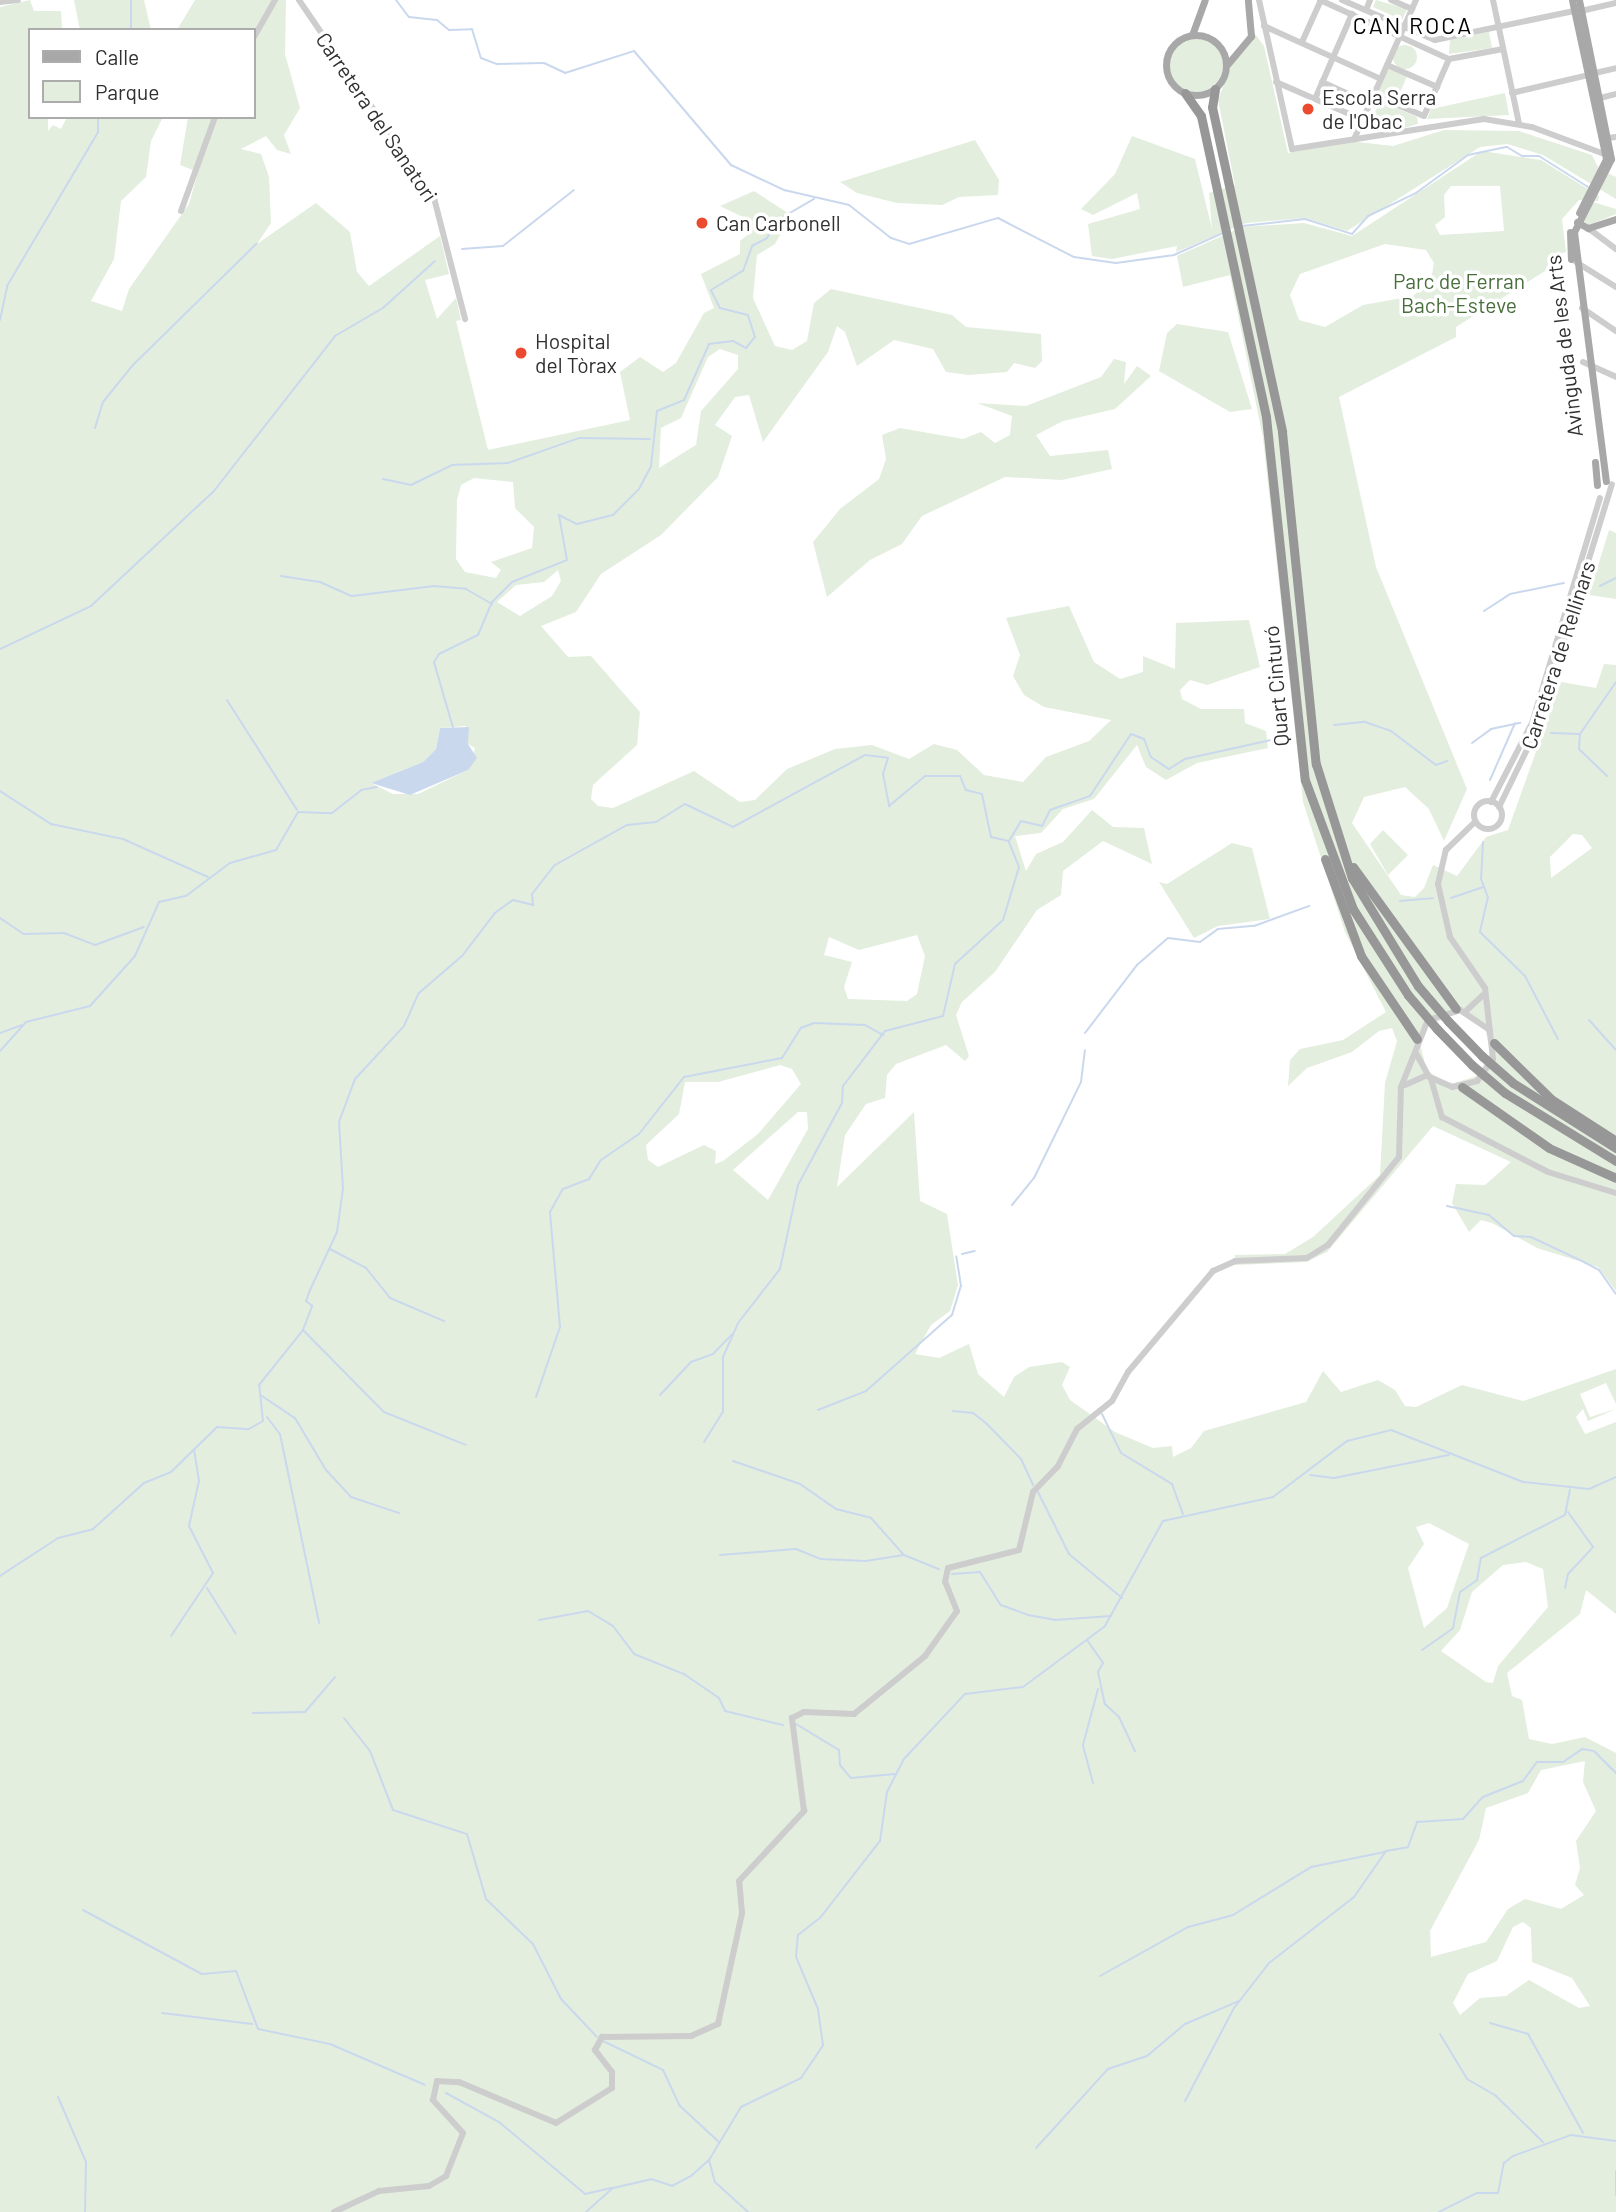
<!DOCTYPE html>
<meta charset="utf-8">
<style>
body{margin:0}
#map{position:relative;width:1616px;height:2212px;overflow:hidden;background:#fff;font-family:Barlow,sans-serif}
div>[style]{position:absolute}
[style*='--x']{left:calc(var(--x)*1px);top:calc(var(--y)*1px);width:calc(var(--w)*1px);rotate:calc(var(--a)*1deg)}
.green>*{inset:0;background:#e3eede}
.round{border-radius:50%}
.water>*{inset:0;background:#cad8ee}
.stream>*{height:2px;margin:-1px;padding:0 1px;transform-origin:1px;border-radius:1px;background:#cad8ee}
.minor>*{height:6px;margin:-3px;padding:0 3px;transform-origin:3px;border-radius:3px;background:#cdcdcd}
.minor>.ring{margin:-3px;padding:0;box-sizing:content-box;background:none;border:6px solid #cdcdcd;border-radius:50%}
.major>*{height:7px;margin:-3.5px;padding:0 3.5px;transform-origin:3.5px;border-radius:3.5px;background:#a8a8a8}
.major>.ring{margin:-3.5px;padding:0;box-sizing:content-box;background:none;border:7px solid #a8a8a8;border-radius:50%}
.highway>*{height:9px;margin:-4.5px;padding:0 4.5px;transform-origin:4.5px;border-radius:4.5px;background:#979797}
.highway-bridge>*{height:9px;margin:-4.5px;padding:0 4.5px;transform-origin:4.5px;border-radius:4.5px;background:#979797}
.dots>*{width:19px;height:19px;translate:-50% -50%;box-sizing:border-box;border:4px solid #fff;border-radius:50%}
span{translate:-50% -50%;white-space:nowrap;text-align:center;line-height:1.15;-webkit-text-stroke:7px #fff;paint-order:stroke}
.poi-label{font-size:21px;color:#303030}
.left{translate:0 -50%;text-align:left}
.street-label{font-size:21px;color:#303030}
.park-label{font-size:21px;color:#486e3b}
.neighbourhood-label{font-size:23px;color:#000;letter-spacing:2px}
.legend{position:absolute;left:28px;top:28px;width:228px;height:91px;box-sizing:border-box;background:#fff;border:2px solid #acacac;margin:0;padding:9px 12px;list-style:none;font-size:21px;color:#303030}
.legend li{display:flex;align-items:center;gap:14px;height:35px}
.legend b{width:35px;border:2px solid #acacac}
</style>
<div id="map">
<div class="green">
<i style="clip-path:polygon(evenodd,30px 0,34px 11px,61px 11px,62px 30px,30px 30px,30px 117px,48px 117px,48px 131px,53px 125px,61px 129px,67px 117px,163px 117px,151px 141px,146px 177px,121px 201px,114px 259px,91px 301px,122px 311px,129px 289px,189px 204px,198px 172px,180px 165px,188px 117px,254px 117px,254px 30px,177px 30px,195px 0,286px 0,285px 54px,300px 108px,284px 135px,291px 154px,277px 150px,266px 136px,241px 149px,261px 154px,269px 177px,271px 223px,257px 244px,316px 203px,350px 232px,357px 272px,369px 286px,440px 236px,449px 274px,425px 280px,437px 319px,456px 298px,461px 320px,456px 321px,488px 450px,630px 420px,620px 372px,640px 357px,663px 372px,676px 363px,704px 313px,714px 308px,701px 274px,740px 254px,740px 241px,750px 233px,749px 220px,720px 206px,754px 191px,791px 215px,775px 244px,757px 255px,753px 298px,775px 346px,792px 350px,807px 341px,814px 303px,831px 289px,952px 315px,966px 327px,1041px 334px,1042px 361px,1035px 368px,1014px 363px,1007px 372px,969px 375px,946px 372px,933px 349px,894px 340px,857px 366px,845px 332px,837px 326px,828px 352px,763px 442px,749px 395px,735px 397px,715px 425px,732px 436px,718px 477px,661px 535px,601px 574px,576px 612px,541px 626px,568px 657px,591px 656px,640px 712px,637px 745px,593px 785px,591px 799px,598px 806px,613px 808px,694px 771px,740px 802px,755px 800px,787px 769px,835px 749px,872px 745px,909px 759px,934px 744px,957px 750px,984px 775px,1023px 782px,1046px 757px,1089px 741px,1111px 720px,1044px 707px,1024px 695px,1013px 676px,1020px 655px,1006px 618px,1069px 606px,1094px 662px,1120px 679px,1143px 672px,1143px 656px,1175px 669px,1176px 623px,1249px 620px,1260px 667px,1207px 685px,1190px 680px,1180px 690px,1182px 699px,1201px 709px,1244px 709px,1245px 723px,1266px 731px,1268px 748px,1197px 763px,1166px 780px,1146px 767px,1137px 745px,1094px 799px,1063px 809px,1041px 833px,1015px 836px,1026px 871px,1036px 854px,1063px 842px,1092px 810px,1113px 827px,1144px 828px,1152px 864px,1103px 841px,1063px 871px,1061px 895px,1037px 910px,995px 972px,962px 1002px,956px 1015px,969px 1056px,965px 1061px,946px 1045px,896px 1064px,887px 1075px,885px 1098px,866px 1104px,845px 1135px,837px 1187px,914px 1112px,920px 1201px,947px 1214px,958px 1285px,950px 1311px,931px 1325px,915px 1354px,939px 1358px,969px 1344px,978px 1374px,1004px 1397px,1014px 1377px,1029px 1367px,1062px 1362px,1070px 1367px,1062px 1385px,1070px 1400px,1115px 1432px,1153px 1448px,1172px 1446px,1173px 1457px,1191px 1448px,1204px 1431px,1306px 1402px,1323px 1371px,1341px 1392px,1378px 1380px,1395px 1390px,1405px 1406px,1416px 1407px,1462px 1385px,1523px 1401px,1616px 1369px,1616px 1404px,1606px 1383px,1580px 1394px,1590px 1417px,1616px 1409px,1588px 1421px,1583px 1409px,1576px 1417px,1585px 1434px,1616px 1422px,1616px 1614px,1586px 1590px,1580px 1614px,1507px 1673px,1512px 1696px,1522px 1700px,1529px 1739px,1552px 1744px,1585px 1737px,1616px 1753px,1616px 2212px,0 2212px,0 7px,30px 0,720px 349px,738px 355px,738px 369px,701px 411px,696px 445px,659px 468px,661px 428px,681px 418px,708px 357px,720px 349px,30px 0,474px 478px,513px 482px,515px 508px,534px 527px,532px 548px,491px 562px,501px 570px,496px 578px,465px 572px,456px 559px,457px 500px,461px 485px,474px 478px,30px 0,558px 570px,561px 581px,552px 596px,520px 616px,497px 602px,516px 585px,544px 582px,558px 570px,30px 0,466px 726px,468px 744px,475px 748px,468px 770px,418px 794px,393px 794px,371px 783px,423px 762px,436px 749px,440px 728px,466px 726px,30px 0,917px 935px,925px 956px,917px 994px,907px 1001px,848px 999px,844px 987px,852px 962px,824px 955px,829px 937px,859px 950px,917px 935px,30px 0,780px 1065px,792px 1069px,801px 1084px,758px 1134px,723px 1161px,715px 1164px,716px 1151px,704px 1145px,658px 1167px,648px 1160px,646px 1145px,679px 1114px,685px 1082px,718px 1082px,780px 1065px,30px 0,798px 1112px,807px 1112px,808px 1129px,768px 1200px,733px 1170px,798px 1112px,30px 0,1429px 1523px,1469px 1544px,1447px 1608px,1424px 1628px,1408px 1568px,1424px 1544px,1416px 1527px,1429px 1523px,30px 0,1526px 1562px,1543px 1569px,1548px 1607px,1498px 1666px,1493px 1683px,1486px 1682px,1441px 1651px,1460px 1630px,1472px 1592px,1503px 1565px,1526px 1562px,30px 0,1585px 1761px,1583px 1782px,1596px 1811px,1576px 1841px,1580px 1868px,1575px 1885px,1584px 1895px,1561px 1909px,1525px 1899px,1508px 1909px,1486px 1942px,1431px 1957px,1430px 1931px,1479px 1840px,1486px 1808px,1528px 1793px,1541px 1770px,1585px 1761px,30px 0,1523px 1922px,1531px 1928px,1532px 1962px,1572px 1978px,1590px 2006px,1579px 2008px,1529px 1980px,1506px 1996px,1480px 1998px,1460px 2015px,1453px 2003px,1468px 1974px,1497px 1961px,1513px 1927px,1523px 1922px)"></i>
<i style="clip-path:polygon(74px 0,144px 0,151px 30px,80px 30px)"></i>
<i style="clip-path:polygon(1376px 0,1407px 9px,1402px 20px,1373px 7px)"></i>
<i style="clip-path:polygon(1489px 32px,1492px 48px,1449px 54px,1450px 40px)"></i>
<i style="clip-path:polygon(1255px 34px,1264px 46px,1288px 153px,1349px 141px,1393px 146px,1444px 130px,1519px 131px,1592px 155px,1599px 169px,1616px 177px,1616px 199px,1543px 155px,1507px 144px,1480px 147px,1347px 231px,1305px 218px,1246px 223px,1176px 252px,1177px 246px,1112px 259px,1092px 256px,1088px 224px,1140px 209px,1137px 193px,1093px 215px,1081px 209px,1115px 174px,1132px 136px,1195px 159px,1212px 229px,1209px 193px,1235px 185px,1218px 100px,1231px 66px)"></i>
<i class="round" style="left:1169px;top:38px;width:54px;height:54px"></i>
<i class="round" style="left:1393px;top:45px;width:24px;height:24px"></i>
<i style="clip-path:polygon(1388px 69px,1407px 76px,1396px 102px,1377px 92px)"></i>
<i style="clip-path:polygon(1505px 93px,1509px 115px,1427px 119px,1431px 109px)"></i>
<i style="clip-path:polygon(1381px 101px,1417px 117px,1418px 124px,1389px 132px,1366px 128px)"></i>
<i style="clip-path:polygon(975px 140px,999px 180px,998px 195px,959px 197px,942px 205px,897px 203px,857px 193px,840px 182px)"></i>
<i style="clip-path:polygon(evenodd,1482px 151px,1541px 160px,1599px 196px,1598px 201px,1579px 200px,1562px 219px,1566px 252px,1551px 257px,1545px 271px,1456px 327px,1456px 337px,1339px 397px,1376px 567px,1467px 789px,1444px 841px,1429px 809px,1405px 787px,1364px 797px,1352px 823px,1401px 895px,1415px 897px,1424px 888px,1433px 865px,1457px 876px,1486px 837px,1508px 830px,1561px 682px,1596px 688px,1604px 664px,1616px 665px,1616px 1291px,1598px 1267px,1537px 1248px,1492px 1223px,1481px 1220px,1469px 1232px,1452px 1203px,1456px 1184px,1485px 1185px,1511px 1162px,1433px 1126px,1327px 1252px,1306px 1262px,1235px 1265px,1235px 1255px,1285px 1254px,1313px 1237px,1380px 1175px,1385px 1083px,1397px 1041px,1392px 1028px,1379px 1031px,1352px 1052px,1307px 1068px,1288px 1086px,1290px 1060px,1300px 1049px,1343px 1040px,1386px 1012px,1345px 932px,1303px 802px,1263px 438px,1230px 275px,1183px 287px,1177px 256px,1242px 227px,1304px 223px,1352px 236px,1482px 151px,1451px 186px,1500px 186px,1504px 231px,1440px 235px,1435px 225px,1445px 217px,1444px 195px,1451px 186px,1482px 151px,1385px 244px,1426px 250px,1434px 263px,1431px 280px,1413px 296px,1363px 305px,1325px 327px,1299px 320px,1290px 295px,1300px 274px,1385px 244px,1482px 151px,1573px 834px,1582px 835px,1592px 848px,1551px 878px,1550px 857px,1573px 834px,1482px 151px,1459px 1013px,1485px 1029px,1491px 1052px,1477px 1076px,1451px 1084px,1427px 1071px,1420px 1044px,1427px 1026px,1459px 1013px)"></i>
<i style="clip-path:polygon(1593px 202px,1616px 209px,1616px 214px,1589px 225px,1582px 220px)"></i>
<i style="clip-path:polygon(1177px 324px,1228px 332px,1252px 409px,1230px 412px,1159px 371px,1167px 333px)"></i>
<i style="clip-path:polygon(1114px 359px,1126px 362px,1124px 384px,1137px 366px,1151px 376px,1115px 409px,1063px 421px,1036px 435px,1050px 456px,1108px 450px,1112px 469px,1062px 480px,1005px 477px,922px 516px,902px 544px,870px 560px,827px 597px,813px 542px,840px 509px,879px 479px,886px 459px,882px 435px,900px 428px,963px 439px,981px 432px,995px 443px,1010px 435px,1012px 416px,977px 403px,1026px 406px,1101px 377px)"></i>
<i style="clip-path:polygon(1609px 530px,1616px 533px,1616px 599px,1589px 595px)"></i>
<i style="clip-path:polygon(1383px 830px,1408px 855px,1388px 875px,1370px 844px)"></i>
<i style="clip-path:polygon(1232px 843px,1252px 848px,1270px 919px,1218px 926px,1194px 938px,1159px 882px,1167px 884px)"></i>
</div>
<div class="water">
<i style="clip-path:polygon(469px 727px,468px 744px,477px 758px,468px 770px,410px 795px,371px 783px,423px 762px,436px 749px,440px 728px)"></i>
</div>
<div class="stream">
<i style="--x:396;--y:0;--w:21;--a:53"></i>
<i style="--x:409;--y:17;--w:28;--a:6"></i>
<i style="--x:437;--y:20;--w:16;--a:40"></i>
<i style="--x:449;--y:30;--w:23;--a:-2"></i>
<i style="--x:472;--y:29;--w:30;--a:73"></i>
<i style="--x:481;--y:58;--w:17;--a:21"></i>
<i style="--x:497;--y:64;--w:47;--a:-1.2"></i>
<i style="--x:544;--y:63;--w:23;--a:25"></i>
<i style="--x:565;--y:73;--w:72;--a:-17.7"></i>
<i style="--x:634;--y:51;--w:150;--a:49.6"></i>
<i style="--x:731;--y:165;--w:59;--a:25.3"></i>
<i style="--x:784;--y:190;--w:67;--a:13"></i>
<i style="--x:849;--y:205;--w:53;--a:38.2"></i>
<i style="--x:891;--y:238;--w:19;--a:18"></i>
<i style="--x:909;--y:244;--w:93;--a:-16.3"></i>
<i style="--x:998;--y:218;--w:85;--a:27.2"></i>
<i style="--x:1074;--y:257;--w:42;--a:8.1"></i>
<i style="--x:1116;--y:263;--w:59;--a:-7.9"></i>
<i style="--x:1174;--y:255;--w:54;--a:-24.2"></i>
<i style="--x:131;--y:30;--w:30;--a:-90"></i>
<i style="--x:1242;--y:226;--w:63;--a:-6.3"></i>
<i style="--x:1305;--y:219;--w:49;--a:17.7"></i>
<i style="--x:1352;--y:234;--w:24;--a:-48"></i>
<i style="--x:1368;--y:216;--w:53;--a:-25.6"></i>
<i style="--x:1416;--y:193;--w:64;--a:-36.2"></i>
<i style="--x:1468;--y:155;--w:40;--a:-12"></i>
<i style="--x:1507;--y:147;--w:17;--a:31"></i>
<i style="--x:1522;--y:156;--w:17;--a:0"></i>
<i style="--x:1539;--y:156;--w:58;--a:32.3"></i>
<i style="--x:462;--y:249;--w:41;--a:-4.2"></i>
<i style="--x:503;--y:246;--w:90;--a:-38.3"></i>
<i style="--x:0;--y:320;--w:35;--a:-78"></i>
<i style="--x:7;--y:286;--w:179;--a:-59.4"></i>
<i style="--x:98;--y:132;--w:15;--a:-90"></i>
<i style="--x:95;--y:428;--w:27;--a:-73"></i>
<i style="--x:103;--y:402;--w:48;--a:-51"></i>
<i style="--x:133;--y:365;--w:173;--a:-44.5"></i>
<i style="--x:383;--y:479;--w:29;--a:12"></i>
<i style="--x:411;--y:485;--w:46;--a:-26"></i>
<i style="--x:452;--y:465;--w:56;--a:-2"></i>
<i style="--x:508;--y:463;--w:75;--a:-19.4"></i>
<i style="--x:579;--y:438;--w:71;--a:0.8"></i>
<i style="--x:281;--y:576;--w:39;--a:9"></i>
<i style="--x:320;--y:582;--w:35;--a:24"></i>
<i style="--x:352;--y:596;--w:83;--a:-7"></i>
<i style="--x:434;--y:586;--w:32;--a:5"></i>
<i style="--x:466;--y:589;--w:30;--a:30"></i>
<i style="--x:1600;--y:586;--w:18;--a:-27"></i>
<i style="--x:1484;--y:611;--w:31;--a:-33"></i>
<i style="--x:1510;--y:594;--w:55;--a:-11.5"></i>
<i style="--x:0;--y:649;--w:101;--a:-25.3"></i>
<i style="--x:91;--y:606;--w:168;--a:-43.1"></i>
<i style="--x:214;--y:491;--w:197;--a:-52"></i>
<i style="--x:335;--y:336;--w:56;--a:-30.3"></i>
<i style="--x:383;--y:308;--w:70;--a:-42.1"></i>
<i style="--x:227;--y:700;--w:130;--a:57.5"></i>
<i style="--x:1334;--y:725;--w:31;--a:-6"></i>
<i style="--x:1365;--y:722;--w:28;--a:19"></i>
<i style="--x:1391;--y:731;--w:56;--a:37.1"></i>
<i style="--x:1436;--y:765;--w:12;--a:-20"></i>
<i style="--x:454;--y:731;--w:72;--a:-106.2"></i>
<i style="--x:434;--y:662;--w:9;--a:-58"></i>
<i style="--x:439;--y:654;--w:43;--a:-26"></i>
<i style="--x:478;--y:635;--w:36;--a:-67"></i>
<i style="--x:492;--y:602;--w:28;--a:-45"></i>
<i style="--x:512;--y:582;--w:59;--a:-21.8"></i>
<i style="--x:567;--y:560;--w:46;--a:-100.1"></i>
<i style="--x:559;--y:515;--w:20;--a:27"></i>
<i style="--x:577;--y:524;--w:37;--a:-14"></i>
<i style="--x:613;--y:515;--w:37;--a:-45"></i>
<i style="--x:639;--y:489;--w:26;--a:-62"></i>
<i style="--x:651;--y:466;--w:55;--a:-83.8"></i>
<i style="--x:657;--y:411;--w:29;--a:-22"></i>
<i style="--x:684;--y:400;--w:61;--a:-65.9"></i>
<i style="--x:709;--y:344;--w:24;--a:-7"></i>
<i style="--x:733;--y:341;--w:15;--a:28"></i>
<i style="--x:746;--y:348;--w:14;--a:-51"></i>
<i style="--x:755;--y:337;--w:23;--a:-108"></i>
<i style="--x:748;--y:315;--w:29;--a:-166"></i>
<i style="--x:720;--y:308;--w:20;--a:-117"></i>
<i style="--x:711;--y:290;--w:37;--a:-31"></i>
<i style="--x:743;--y:271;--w:27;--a:-70"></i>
<i style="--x:752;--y:246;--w:17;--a:-28"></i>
<i style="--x:767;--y:238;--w:19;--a:-62"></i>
<i style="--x:776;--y:221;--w:44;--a:-30.1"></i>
<i style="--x:1551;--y:733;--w:29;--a:2"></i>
<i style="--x:1580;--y:734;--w:63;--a:-55.3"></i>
<i style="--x:1580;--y:734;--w:15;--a:94"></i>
<i style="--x:1579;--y:749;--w:39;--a:44"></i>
<i style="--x:1472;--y:743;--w:24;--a:-36"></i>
<i style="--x:1491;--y:729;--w:30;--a:-12"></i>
<i style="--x:1490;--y:780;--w:62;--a:-66.3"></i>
<i style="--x:0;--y:791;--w:61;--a:32.9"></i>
<i style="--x:51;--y:824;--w:74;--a:11.8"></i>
<i style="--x:123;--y:839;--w:93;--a:24.1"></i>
<i style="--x:1483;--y:842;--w:37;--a:93"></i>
<i style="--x:1481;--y:879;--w:19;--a:69"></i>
<i style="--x:1488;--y:897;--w:36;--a:103"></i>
<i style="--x:1480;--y:932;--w:63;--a:44.4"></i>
<i style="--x:1525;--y:976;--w:71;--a:62.4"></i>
<i style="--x:1451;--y:898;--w:34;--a:-19"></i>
<i style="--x:1400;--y:901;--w:33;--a:-5"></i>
<i style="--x:0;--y:918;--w:29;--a:34"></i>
<i style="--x:24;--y:934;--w:40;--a:-1.4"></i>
<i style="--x:64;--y:933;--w:33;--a:21"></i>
<i style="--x:95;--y:945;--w:52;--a:-20.2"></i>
<i style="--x:1589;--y:1020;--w:40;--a:48"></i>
<i style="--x:0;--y:1033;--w:23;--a:-20"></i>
<i style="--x:1085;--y:1033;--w:86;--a:-52.6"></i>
<i style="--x:1137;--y:965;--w:41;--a:-41.1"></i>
<i style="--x:1168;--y:938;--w:32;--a:7"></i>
<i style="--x:1200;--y:942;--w:22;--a:-36"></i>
<i style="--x:1218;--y:929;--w:36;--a:-5"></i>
<i style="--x:1254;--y:926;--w:59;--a:-20"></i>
<i style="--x:0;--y:1051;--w:39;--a:-48"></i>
<i style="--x:26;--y:1022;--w:66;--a:-14"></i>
<i style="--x:90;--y:1006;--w:67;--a:-48"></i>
<i style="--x:135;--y:956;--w:59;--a:-66"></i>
<i style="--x:159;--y:902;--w:28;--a:-13"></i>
<i style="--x:186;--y:896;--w:55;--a:-36.9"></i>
<i style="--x:230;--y:863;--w:48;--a:-15.8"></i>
<i style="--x:276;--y:850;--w:44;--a:-59.9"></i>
<i style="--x:298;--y:812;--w:34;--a:2"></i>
<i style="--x:332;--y:813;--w:37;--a:-38"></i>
<i style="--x:361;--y:790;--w:16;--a:-11"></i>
<i style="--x:1012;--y:1205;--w:35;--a:-51"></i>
<i style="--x:1034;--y:1178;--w:107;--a:-63.9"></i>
<i style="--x:1081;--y:1082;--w:32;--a:-83"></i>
<i style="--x:1447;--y:1206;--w:43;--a:12.1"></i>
<i style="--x:1489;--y:1215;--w:33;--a:40"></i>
<i style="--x:1514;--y:1236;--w:17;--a:3"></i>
<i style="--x:1531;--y:1237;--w:56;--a:25.2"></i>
<i style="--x:1582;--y:1261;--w:19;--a:28"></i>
<i style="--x:1599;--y:1270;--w:29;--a:55"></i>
<i style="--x:330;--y:1249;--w:41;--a:27.8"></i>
<i style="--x:366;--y:1268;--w:38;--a:51"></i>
<i style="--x:390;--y:1298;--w:59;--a:23.1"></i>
<i style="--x:962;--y:1254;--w:13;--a:-13"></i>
<i style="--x:303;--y:1330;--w:115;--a:45.4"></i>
<i style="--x:384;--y:1412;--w:88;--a:21.9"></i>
<i style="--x:660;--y:1395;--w:45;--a:-46.8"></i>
<i style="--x:691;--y:1362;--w:23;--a:-20"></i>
<i style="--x:713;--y:1354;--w:28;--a:-46"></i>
<i style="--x:262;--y:1396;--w:40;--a:34"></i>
<i style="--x:295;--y:1418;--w:61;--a:59.2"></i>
<i style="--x:326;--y:1470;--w:37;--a:47"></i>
<i style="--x:351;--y:1497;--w:51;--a:18.4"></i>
<i style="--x:536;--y:1397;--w:74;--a:-71.1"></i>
<i style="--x:560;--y:1327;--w:115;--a:-95"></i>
<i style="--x:550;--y:1212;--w:26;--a:-61"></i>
<i style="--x:563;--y:1189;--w:28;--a:-21"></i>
<i style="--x:589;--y:1179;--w:22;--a:-58"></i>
<i style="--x:601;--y:1160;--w:46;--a:-34.4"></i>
<i style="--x:639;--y:1134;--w:73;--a:-51.7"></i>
<i style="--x:684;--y:1077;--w:100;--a:-11"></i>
<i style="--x:782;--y:1058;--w:36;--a:-58"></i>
<i style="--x:801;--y:1028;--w:14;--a:-21"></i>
<i style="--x:814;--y:1023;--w:51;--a:2.2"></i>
<i style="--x:865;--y:1025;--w:21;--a:29"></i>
<i style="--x:818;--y:1410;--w:52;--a:-21.6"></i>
<i style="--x:866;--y:1391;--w:115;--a:-41.5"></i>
<i style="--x:952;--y:1315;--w:30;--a:-73"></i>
<i style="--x:961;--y:1286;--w:30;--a:-99"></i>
<i style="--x:953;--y:1411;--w:20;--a:6"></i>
<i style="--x:973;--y:1413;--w:18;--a:38"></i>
<i style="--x:987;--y:1424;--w:49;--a:45.8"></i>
<i style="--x:1021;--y:1459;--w:29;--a:65"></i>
<i style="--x:1102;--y:1414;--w:43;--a:64"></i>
<i style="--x:1121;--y:1453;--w:60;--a:31.3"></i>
<i style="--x:1172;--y:1484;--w:32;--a:70"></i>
<i style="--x:267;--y:1417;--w:21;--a:53"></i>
<i style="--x:280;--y:1434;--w:193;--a:78.3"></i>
<i style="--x:704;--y:1442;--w:36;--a:-58"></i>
<i style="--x:723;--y:1411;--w:54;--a:-90"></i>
<i style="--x:723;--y:1357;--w:37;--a:-66"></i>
<i style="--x:738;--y:1323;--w:68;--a:-52.1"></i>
<i style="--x:780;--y:1269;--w:86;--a:-77.9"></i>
<i style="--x:798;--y:1185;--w:93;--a:-61.8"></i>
<i style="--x:842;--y:1103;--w:17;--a:-87"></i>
<i style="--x:843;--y:1086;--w:69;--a:-52.6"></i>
<i style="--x:885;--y:1031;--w:60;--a:-14.5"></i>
<i style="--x:943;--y:1016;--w:53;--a:-77"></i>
<i style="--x:955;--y:964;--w:65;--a:-42.5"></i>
<i style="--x:1003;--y:920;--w:55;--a:-73.2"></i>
<i style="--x:1019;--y:867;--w:27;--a:-112"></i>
<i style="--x:733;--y:1461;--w:71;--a:18.9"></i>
<i style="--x:800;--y:1484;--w:44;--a:34.8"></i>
<i style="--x:836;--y:1509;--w:36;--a:14"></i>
<i style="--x:871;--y:1518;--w:50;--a:48.3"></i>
<i style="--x:904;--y:1555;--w:38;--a:22"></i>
<i style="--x:1310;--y:1475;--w:24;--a:7"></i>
<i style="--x:1334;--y:1478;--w:117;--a:-11.3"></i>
<i style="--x:1038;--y:1492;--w:69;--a:63.4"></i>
<i style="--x:1069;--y:1554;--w:69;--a:39.7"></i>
<i style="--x:720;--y:1555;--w:76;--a:-4.5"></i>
<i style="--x:796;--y:1549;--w:27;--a:22"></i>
<i style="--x:821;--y:1559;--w:45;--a:2.5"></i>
<i style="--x:866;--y:1561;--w:38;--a:-9"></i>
<i style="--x:952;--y:1574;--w:28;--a:-4"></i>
<i style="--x:980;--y:1572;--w:39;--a:58"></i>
<i style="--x:1001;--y:1605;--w:29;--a:20"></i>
<i style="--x:1028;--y:1615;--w:27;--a:10"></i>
<i style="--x:1055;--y:1620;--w:56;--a:-4.1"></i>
<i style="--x:0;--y:1576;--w:69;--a:-33.2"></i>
<i style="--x:58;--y:1538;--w:36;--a:-14"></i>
<i style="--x:93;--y:1529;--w:69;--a:-42"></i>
<i style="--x:144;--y:1483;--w:29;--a:-22"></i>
<i style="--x:171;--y:1472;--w:64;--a:-44.4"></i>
<i style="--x:217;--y:1427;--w:32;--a:4"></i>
<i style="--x:249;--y:1429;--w:16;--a:-30"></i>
<i style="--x:263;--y:1421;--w:36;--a:-96"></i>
<i style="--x:259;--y:1385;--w:70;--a:-51.3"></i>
<i style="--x:303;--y:1330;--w:26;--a:-69"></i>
<i style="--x:312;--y:1306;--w:8;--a:-140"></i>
<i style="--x:306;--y:1301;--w:12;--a:-70"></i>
<i style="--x:310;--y:1290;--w:64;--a:-65"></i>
<i style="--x:337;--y:1232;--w:43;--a:-82.1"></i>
<i style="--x:343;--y:1189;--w:67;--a:-93.4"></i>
<i style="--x:339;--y:1122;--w:46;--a:-69.6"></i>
<i style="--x:355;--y:1079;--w:72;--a:-47.2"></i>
<i style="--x:404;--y:1026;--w:36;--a:-66"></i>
<i style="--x:419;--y:993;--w:57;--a:-40.7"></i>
<i style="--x:462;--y:956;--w:54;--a:-52.5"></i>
<i style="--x:495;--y:913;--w:22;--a:-36"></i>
<i style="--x:513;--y:900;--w:21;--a:14"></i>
<i style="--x:533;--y:905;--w:11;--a:-95"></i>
<i style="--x:532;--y:894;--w:37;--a:-52"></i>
<i style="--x:555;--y:865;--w:82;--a:-29.1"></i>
<i style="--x:627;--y:825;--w:29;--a:-6"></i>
<i style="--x:656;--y:822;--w:34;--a:-32"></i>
<i style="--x:685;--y:804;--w:53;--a:25.6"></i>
<i style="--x:733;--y:827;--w:150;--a:-28.6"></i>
<i style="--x:865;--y:755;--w:23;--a:7"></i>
<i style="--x:888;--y:758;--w:17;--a:107"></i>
<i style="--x:883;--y:774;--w:33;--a:79"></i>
<i style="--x:889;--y:806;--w:47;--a:-39.8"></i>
<i style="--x:925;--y:776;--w:35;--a:0"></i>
<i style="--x:960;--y:776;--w:15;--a:67"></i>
<i style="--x:966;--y:790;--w:16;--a:14"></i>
<i style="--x:982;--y:794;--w:44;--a:78.2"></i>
<i style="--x:991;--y:837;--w:18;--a:13"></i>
<i style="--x:1009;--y:841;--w:23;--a:-59"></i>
<i style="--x:1021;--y:821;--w:22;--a:13"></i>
<i style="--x:1042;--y:826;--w:18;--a:-63"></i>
<i style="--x:1050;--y:810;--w:42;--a:-19.3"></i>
<i style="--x:1090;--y:796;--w:74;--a:-56.5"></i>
<i style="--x:1131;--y:734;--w:14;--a:21"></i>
<i style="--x:1144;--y:739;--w:19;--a:69"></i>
<i style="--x:1151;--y:757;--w:22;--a:34"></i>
<i style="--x:1169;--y:769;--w:19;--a:-32"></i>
<i style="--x:1185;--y:759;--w:88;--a:-12.5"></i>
<i style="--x:207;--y:1588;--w:54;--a:57.8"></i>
<i style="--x:1565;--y:1588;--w:14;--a:-78"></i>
<i style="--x:1568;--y:1574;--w:37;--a:-47"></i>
<i style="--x:1593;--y:1547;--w:43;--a:-125.5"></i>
<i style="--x:539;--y:1620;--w:50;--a:-10.4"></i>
<i style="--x:588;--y:1611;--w:29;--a:31"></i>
<i style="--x:613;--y:1626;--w:35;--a:53"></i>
<i style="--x:634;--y:1654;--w:54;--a:21.8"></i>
<i style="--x:684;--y:1674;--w:42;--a:34.4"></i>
<i style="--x:719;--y:1698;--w:14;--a:65"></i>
<i style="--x:725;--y:1711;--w:60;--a:13.6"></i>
<i style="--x:171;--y:1636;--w:76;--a:-56.3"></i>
<i style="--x:213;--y:1573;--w:53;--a:-117.1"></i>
<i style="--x:189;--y:1526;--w:46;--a:-77.5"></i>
<i style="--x:199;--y:1481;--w:31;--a:-99"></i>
<i style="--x:1087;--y:1640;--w:28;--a:55"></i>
<i style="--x:1103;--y:1663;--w:10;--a:119"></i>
<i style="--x:1098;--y:1672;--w:33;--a:78"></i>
<i style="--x:1105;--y:1704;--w:19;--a:43"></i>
<i style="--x:1119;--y:1717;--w:38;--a:65"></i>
<i style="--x:1422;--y:1650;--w:38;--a:-35"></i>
<i style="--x:1453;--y:1628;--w:37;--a:-79"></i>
<i style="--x:1460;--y:1592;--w:21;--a:-35"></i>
<i style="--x:1477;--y:1580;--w:22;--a:-80"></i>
<i style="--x:1481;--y:1558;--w:94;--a:-27.1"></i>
<i style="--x:1565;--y:1515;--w:26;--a:-79"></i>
<i style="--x:253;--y:1713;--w:52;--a:-1.1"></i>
<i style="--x:305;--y:1712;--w:46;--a:-49.4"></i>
<i style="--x:344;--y:1718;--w:42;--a:51.8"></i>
<i style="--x:370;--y:1751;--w:63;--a:68.7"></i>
<i style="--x:393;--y:1810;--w:78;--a:18"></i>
<i style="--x:467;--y:1834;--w:68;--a:73.7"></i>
<i style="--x:486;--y:1899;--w:65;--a:43.8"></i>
<i style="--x:533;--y:1944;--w:62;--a:63"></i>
<i style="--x:561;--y:1999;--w:52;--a:46.5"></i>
<i style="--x:796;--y:1724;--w:50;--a:31.2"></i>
<i style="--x:839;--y:1750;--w:15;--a:86"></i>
<i style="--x:840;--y:1765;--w:17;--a:50"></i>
<i style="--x:851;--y:1778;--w:44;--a:-5.2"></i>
<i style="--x:1093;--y:1783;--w:39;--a:-105"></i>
<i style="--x:1083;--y:1745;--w:58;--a:-75"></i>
<i style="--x:83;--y:1910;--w:135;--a:28.3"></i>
<i style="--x:202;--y:1974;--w:34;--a:-5"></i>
<i style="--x:236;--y:1971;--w:62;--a:69.2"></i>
<i style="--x:258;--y:2029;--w:74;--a:11.8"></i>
<i style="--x:330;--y:2044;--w:103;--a:23.3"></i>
<i style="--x:1100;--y:1976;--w:101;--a:-29.1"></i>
<i style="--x:1188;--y:1927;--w:47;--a:-14.9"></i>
<i style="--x:1233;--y:1915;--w:92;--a:-31.6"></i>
<i style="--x:1311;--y:1867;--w:75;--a:-11.6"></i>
<i style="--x:162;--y:2013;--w:91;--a:7"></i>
<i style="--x:1490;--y:2023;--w:40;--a:16"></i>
<i style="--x:1528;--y:2034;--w:113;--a:60.9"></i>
<i style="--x:1440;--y:2034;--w:52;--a:59"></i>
<i style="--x:1467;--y:2079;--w:34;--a:30"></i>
<i style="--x:1496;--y:2096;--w:66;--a:44.4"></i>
<i style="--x:603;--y:2041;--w:67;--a:25.8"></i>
<i style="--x:663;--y:2070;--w:40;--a:65"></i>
<i style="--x:680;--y:2106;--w:53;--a:42.7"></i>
<i style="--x:446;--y:2093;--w:60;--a:28.7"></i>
<i style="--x:499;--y:2122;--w:112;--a:39.9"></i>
<i style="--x:585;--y:2194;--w:27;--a:-13"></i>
<i style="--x:58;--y:2097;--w:71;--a:66.7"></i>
<i style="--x:86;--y:2162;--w:50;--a:91.1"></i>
<i style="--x:1185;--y:2101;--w:105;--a:-62.2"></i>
<i style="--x:1234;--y:2008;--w:57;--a:-52.1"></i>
<i style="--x:1269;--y:1963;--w:108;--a:-37.8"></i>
<i style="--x:1354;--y:1897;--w:56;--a:-55.2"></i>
<i style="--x:1386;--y:1851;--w:22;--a:-10"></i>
<i style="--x:1408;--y:1847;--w:27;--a:-70"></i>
<i style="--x:1417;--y:1822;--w:46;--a:-3.7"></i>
<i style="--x:1463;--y:1819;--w:30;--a:-48"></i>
<i style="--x:1483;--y:1797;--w:43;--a:-21.8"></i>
<i style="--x:1523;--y:1781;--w:24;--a:-54"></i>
<i style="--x:1537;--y:1762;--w:26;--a:0"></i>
<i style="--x:1563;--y:1762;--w:23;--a:-34"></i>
<i style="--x:1582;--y:1749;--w:12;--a:9"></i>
<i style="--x:1594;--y:1751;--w:31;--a:45"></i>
<i style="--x:1036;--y:2148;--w:107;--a:-47.7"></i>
<i style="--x:1108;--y:2069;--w:41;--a:-18.4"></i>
<i style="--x:1147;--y:2056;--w:50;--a:-40.1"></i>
<i style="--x:1185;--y:2024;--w:59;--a:-23.1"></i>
<i style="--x:709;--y:2160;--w:23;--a:75"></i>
<i style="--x:715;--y:2182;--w:45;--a:42.3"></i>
<i style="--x:1616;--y:2171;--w:24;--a:90"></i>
<i style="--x:586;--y:2212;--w:36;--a:-42"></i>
<i style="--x:613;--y:2188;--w:39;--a:-13"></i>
<i style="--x:651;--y:2179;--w:22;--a:18"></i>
<i style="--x:672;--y:2186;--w:21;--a:-28"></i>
<i style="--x:691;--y:2176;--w:24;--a:-42"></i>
<i style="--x:709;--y:2160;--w:62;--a:-58.9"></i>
<i style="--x:741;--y:2107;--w:67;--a:-25.8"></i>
<i style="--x:801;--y:2078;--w:40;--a:-56"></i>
<i style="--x:823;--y:2045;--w:36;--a:-98"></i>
<i style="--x:818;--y:2009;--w:56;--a:-112.9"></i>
<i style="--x:796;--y:1957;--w:22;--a:-85"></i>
<i style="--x:798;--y:1935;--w:28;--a:-38"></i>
<i style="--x:820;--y:1918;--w:98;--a:-52.1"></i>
<i style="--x:880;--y:1841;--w:49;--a:-81.9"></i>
<i style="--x:887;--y:1792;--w:36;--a:-63"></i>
<i style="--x:903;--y:1760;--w:91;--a:-46.8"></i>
<i style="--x:965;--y:1694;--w:58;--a:-6.9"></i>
<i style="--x:1023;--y:1687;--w:102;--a:-36.6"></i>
<i style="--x:1105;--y:1626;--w:120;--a:-61.1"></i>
<i style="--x:1163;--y:1521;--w:113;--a:-12.3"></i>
<i style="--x:1273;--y:1497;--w:93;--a:-37.1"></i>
<i style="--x:1347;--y:1441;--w:45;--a:-14"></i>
<i style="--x:1391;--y:1430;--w:142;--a:21.5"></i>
<i style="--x:1523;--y:1482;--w:66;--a:6.1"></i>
<i style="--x:1589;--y:1489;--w:30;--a:-24"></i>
<i style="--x:1439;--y:2212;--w:42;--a:-26.6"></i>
<i style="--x:1477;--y:2193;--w:21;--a:0"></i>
<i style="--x:1498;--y:2193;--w:31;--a:-79"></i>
<i style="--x:1504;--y:2163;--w:11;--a:-38"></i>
<i style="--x:1513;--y:2156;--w:62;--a:-19.9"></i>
<i style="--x:1571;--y:2135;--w:45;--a:7.6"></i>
</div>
<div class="minor">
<i style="--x:299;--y:0;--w:240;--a:55.7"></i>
<i style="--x:434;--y:198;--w:125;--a:75.6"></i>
<i style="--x:1259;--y:0;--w:153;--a:77.5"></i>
<i style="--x:1292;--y:149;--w:194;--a:-8.9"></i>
<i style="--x:1484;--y:119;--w:49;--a:9.5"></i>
<i style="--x:1532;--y:127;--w:80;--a:20.5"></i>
<i style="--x:1320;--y:0;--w:142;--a:24.6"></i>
<i style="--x:1342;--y:0;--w:101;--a:23.3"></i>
<i style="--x:1435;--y:40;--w:142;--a:-11.8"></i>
<i style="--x:1391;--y:0;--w:23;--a:23"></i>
<i style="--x:1493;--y:0;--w:126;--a:78.1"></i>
<i style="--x:0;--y:2;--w:18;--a:-6"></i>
<i style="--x:1366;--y:10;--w:11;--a:-68"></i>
<i style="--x:1581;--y:11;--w:36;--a:-13"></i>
<i style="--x:1264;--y:26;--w:128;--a:24.4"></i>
<i style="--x:254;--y:37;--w:43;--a:-60.4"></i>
<i style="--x:1302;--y:42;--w:46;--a:-65.7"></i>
<i style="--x:1449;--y:59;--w:55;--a:-10.5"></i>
<i style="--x:1387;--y:65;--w:55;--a:23.7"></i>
<i style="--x:1595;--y:73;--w:22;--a:-13"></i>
<i style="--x:1276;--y:82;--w:95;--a:23.6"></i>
<i style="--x:1322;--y:82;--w:53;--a:24.6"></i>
<i style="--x:1512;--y:93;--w:78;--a:-13.3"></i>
<i style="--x:1374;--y:95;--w:54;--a:22.8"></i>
<i style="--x:1424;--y:116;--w:62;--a:-66.3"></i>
<i style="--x:1600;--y:98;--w:16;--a:-14"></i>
<i style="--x:1315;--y:99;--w:93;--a:-66.5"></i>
<i style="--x:1355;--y:137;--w:150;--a:-66"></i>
<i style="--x:1608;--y:138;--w:8;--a:-7"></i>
<i style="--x:181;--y:211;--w:100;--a:-70.1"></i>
<i style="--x:1588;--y:228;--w:35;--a:37"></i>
<i style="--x:1576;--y:262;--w:47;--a:32"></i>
<i style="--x:1582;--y:308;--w:41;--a:34.1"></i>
<i style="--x:1583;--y:362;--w:36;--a:24"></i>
<i class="ring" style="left:1474px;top:801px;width:22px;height:22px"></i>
<i style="--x:1491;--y:802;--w:89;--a:-62.6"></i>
<i style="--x:1532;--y:723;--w:235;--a:-73.2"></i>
<i style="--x:1499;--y:807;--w:85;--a:-64"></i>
<i style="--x:1536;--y:731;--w:258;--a:-72.9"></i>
<i style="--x:1467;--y:1010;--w:22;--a:-43"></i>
<i style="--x:1417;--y:1055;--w:25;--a:61"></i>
<i style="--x:1429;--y:1077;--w:25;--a:23"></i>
<i style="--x:1452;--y:1087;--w:26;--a:-13"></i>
<i style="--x:1477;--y:1081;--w:27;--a:-54"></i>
<i style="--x:1493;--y:1059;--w:71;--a:-96.4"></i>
<i style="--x:1485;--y:988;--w:62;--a:-124.5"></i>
<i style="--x:1450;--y:937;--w:54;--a:-102.8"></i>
<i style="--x:1438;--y:884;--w:35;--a:-77"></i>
<i style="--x:1446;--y:850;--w:40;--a:-44"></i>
<i style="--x:1431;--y:1079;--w:40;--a:74"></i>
<i style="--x:1442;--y:1117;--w:119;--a:27.4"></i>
<i style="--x:1548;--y:1172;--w:71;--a:17.2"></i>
<i style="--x:1405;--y:1085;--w:24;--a:-24"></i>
<i style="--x:334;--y:2212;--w:50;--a:-25"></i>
<i style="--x:379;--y:2191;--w:50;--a:-5.7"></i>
<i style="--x:429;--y:2186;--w:20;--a:-30"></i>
<i style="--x:446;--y:2176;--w:46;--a:-68.4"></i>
<i style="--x:463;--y:2133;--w:45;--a:-132.3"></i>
<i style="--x:433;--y:2100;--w:19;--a:-78"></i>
<i style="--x:437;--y:2081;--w:22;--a:3"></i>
<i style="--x:459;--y:2082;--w:105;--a:22.9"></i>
<i style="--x:556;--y:2123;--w:66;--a:-32"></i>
<i style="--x:612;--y:2088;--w:16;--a:-90"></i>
<i style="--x:612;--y:2072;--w:28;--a:-128"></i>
<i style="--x:595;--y:2050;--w:15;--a:-62"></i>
<i style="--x:602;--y:2037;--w:89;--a:-0.6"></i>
<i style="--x:691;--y:2036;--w:30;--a:-24"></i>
<i style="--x:718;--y:2024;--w:114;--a:-77.8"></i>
<i style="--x:742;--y:1913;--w:32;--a:-95"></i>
<i style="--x:739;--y:1881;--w:96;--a:-47.1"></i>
<i style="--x:804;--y:1811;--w:94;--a:-97.4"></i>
<i style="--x:792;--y:1718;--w:13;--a:-27"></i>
<i style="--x:804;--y:1712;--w:50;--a:2.3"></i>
<i style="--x:854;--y:1714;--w:92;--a:-39.2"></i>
<i style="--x:925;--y:1656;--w:55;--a:-54.6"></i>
<i style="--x:957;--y:1611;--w:31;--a:-112"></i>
<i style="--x:945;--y:1582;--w:14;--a:-78"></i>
<i style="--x:948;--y:1568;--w:73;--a:-14.2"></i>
<i style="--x:1019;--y:1550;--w:60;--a:-76.4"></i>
<i style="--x:1033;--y:1492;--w:36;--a:-46"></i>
<i style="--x:1058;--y:1466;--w:42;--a:-62.8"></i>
<i style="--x:1077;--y:1429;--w:45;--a:-38.7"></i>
<i style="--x:1112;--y:1401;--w:33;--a:-61"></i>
<i style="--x:1128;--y:1372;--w:132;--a:-49.9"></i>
<i style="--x:1213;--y:1271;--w:24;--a:-24"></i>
<i style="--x:1235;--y:1261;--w:72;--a:-2.4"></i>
<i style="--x:1307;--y:1258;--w:25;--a:-32"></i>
<i style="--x:1328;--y:1245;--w:113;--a:-51.1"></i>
<i style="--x:1399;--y:1157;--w:70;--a:-88.4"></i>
<i style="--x:1401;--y:1087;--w:72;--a:-68.1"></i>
<i style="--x:1428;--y:1020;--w:34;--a:-17"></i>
<i style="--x:1460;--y:1010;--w:36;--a:34"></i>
</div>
<div class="major">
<i style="--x:1572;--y:0;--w:163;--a:77.9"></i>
<i style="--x:1606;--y:159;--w:60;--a:116.6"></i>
<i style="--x:1579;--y:0;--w:162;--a:78.6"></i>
<i style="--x:1611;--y:159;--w:82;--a:116.9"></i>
<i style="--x:1574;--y:232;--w:251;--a:82.7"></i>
<i class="ring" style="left:1166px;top:35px;width:53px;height:53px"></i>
<i style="--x:1192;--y:35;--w:37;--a:-70"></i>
<i style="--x:1226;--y:66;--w:39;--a:-50"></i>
<i style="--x:1251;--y:36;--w:36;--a:-95"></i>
<i style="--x:1577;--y:222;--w:13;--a:29"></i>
<i style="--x:1588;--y:228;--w:29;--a:-18"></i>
<i style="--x:1570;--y:232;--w:27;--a:88"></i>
<i style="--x:1595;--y:462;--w:23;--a:85"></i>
</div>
<div class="highway">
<i style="--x:1215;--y:89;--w:18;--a:99"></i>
<i style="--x:1212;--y:107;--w:332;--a:77.8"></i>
<i style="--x:1282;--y:432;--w:334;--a:84.2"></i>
<i style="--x:1316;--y:764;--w:120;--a:72.5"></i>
<i style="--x:1352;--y:878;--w:127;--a:58.6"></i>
<i style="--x:1185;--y:93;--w:28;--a:55"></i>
<i style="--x:1201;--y:116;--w:308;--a:77.8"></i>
<i style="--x:1266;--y:417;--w:365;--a:83.9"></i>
<i style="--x:1305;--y:780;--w:138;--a:69.6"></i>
<i style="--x:1353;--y:909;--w:102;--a:57.4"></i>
<i style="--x:1325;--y:859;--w:103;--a:69.6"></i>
<i style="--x:1361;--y:956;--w:100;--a:56"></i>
<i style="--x:1353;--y:867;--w:175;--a:54"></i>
<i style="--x:1448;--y:1021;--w:49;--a:45.8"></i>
<i style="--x:1437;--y:1029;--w:50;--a:45.8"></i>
<i style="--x:1494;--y:1043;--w:80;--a:44.5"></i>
<i style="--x:1551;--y:1099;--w:77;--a:32.9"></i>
<i style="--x:1513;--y:1083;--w:122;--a:32.3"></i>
<i style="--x:1462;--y:1087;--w:106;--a:35"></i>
<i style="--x:1549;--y:1148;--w:73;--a:24.1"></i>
<i style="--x:1505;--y:1093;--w:130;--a:31.5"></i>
</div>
<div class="highway-bridge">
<i style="--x:1418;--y:986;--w:46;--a:49.4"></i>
<i style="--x:1408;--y:995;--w:45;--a:49.5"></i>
<i style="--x:1482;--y:1056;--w:41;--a:41.1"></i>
<i style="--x:1472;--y:1065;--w:43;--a:40.3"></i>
</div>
<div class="dots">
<i style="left:1308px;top:109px;background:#ec4a2e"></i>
<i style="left:702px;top:223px;background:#ec4a2e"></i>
<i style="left:521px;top:353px;background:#ec4a2e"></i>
</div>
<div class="poi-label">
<span class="left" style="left:1322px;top:109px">Escola Serra<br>de l'Obac</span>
<span class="left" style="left:716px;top:223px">Can Carbonell</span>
<span class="left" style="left:535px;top:353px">Hospital<br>del Tòrax</span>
</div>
<div class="street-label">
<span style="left:377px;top:117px;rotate:56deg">Carretera del Sanatori</span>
<span style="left:1564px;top:346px;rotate:-97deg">Avinguda de les Arts</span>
<span style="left:1558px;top:655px;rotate:-72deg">Carretera de Rellinars</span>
<span style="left:1276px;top:686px;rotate:-95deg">Quart Cinturó</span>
</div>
<div class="park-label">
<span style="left:1459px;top:293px">Parc de Ferran<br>Bach-Esteve</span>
</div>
<div class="neighbourhood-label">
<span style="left:1413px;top:25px">CAN ROCA</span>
</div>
<ul class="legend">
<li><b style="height:9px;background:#a8a8a8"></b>Calle</li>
<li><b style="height:19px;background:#e3eede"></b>Parque</li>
</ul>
</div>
